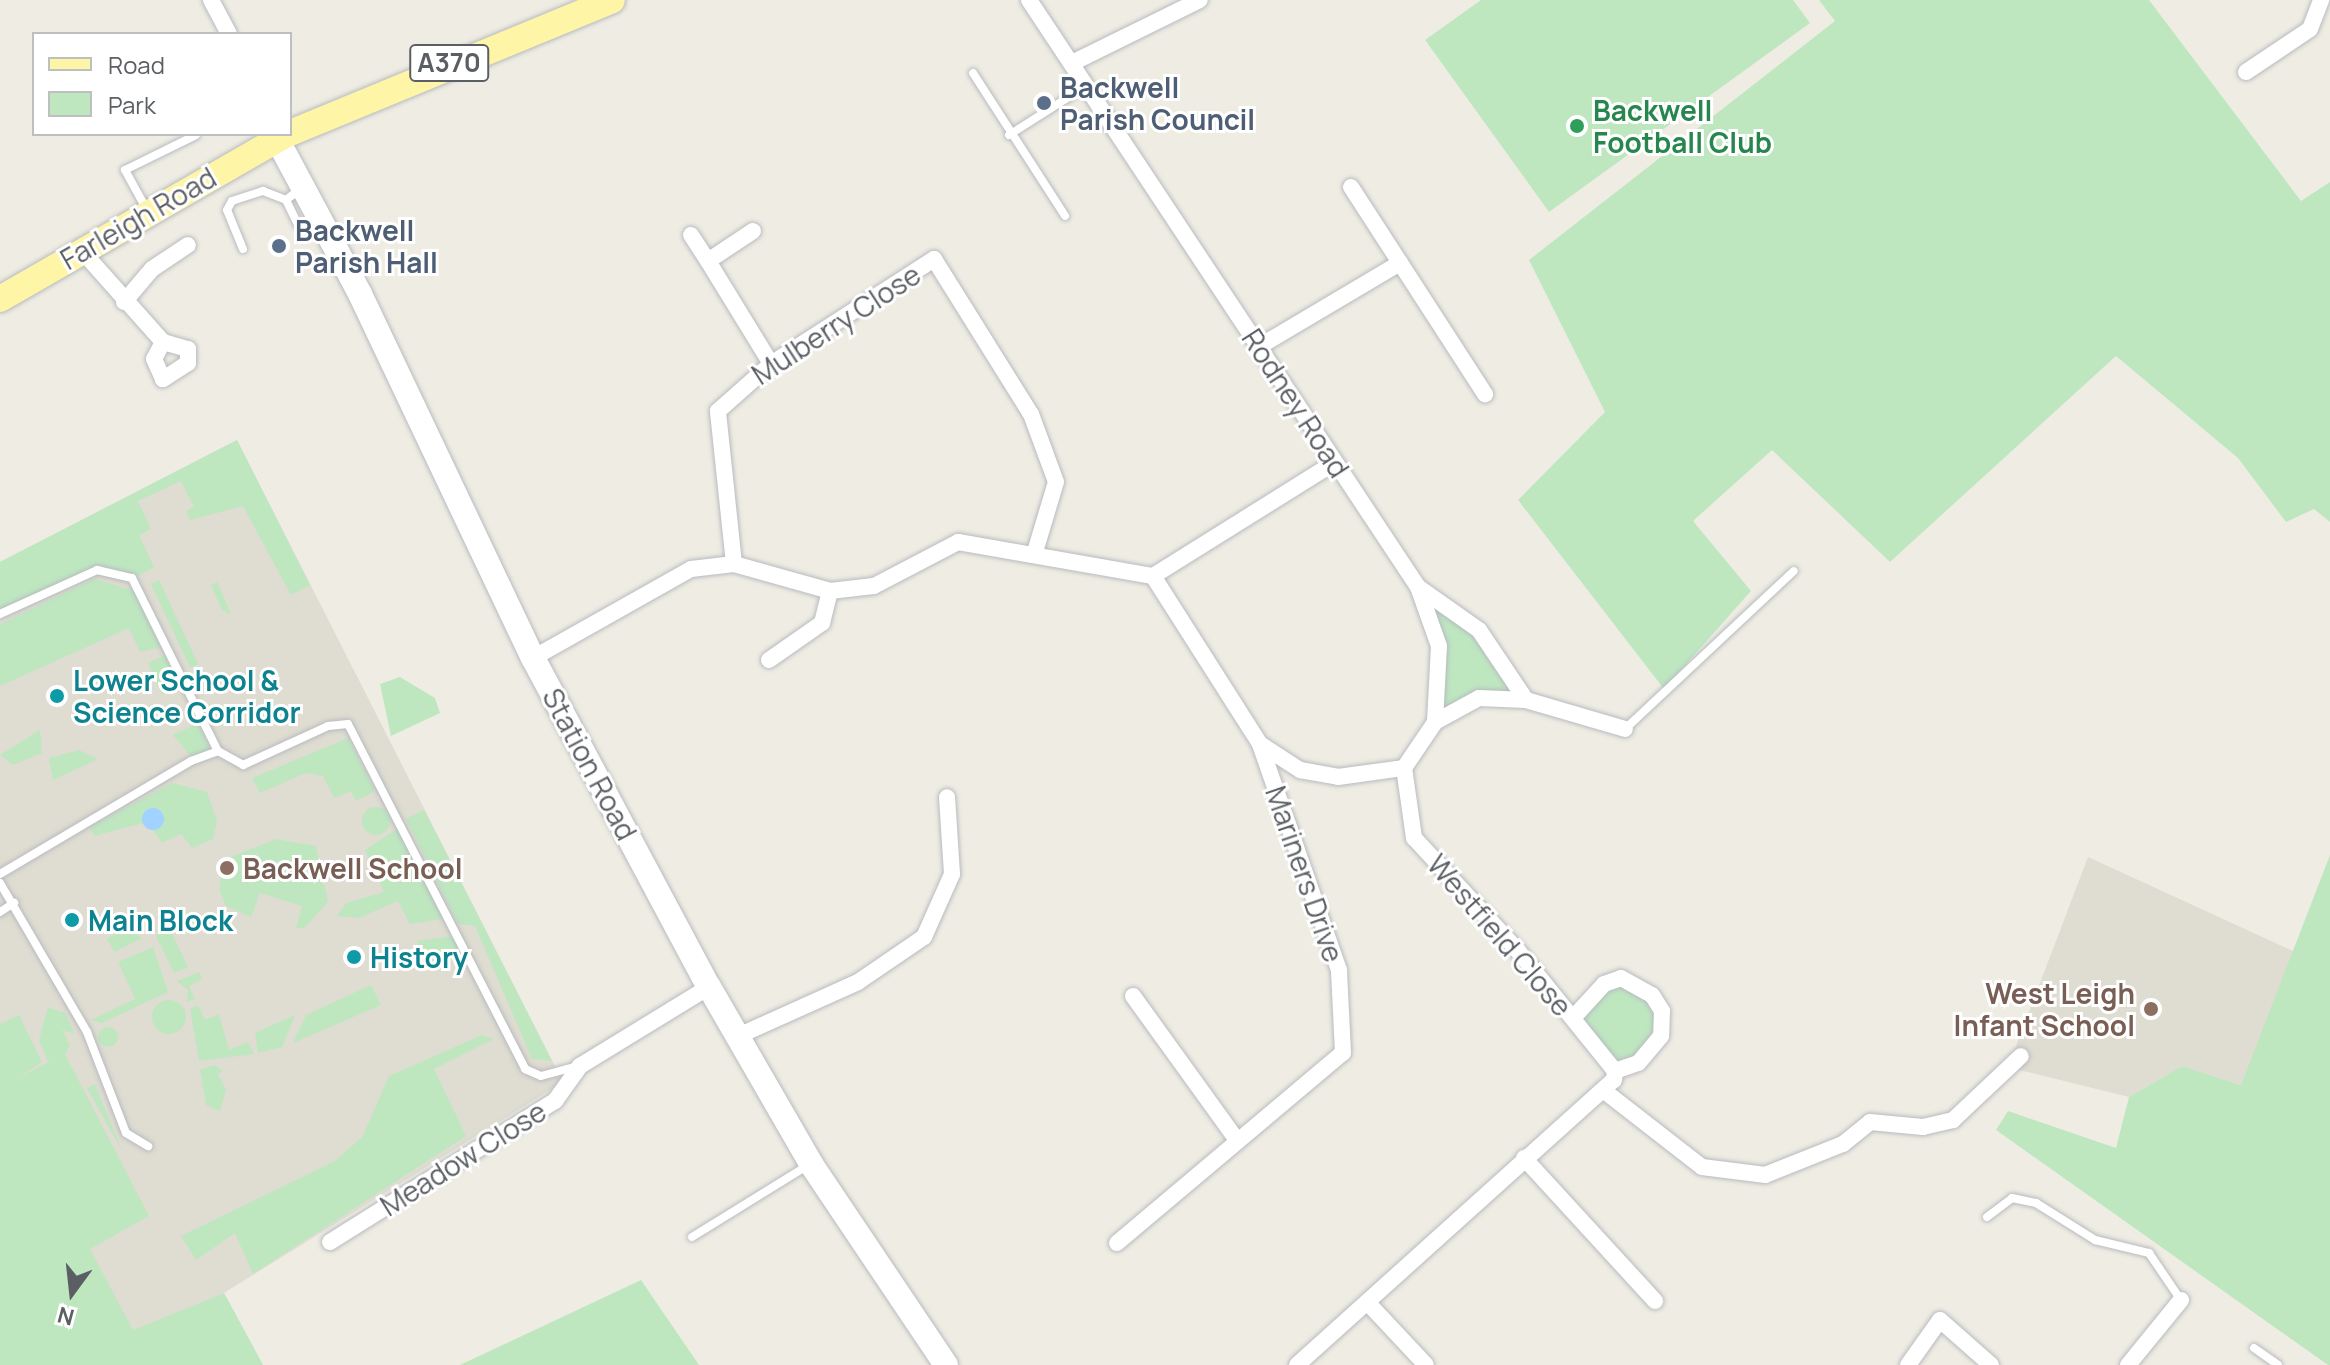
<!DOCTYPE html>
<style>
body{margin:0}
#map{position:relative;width:2330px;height:1365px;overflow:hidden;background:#efede3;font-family:Manrope,sans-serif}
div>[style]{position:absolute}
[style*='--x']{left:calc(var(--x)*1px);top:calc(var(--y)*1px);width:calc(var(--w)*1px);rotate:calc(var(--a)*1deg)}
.education>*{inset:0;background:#dfdcd1}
.green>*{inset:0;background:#bee7c0;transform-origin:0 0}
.round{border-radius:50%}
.water>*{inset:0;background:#a2d2ff}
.roads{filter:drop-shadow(0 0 2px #b8bbc0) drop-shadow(0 0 2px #b8bbc0)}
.lane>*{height:8px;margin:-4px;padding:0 4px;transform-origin:4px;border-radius:4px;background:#fff}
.street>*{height:16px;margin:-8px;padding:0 8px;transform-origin:8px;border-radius:8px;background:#fff}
.secondary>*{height:24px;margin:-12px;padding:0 12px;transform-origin:12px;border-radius:12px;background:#fff}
.primary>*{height:26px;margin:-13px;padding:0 13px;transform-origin:13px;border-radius:13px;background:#fff5a7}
.dots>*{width:22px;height:22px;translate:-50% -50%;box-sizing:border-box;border:4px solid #fff;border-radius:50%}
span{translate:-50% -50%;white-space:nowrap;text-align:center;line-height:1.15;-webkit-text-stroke:6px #fff;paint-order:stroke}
.shield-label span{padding:2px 6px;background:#fff;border:2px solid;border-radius:6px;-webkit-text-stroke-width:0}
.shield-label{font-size:26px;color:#5b5f64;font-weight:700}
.service-label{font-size:28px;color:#4e5e75;font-weight:700}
.left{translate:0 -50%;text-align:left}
.leisure-label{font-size:28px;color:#27864d;font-weight:700}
.street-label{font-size:28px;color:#5b5f64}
.culture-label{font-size:28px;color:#0d838f;font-weight:700}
.education-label{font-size:28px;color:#785e54;font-weight:700}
.right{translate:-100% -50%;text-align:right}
.legend{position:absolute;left:32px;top:32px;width:260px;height:104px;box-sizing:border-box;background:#fff;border:2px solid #bdbfc1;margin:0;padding:10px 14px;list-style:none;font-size:24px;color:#5b5f64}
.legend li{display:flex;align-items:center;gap:16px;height:40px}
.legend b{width:40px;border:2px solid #bdbfc1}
.north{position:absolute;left:32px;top:1253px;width:80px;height:80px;-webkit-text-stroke:6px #fff;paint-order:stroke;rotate:195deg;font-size:22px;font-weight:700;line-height:32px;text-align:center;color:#5b5f64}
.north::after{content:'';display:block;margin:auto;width:28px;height:36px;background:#5b5f64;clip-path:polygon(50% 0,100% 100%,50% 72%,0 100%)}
</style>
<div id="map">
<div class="education">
<i style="clip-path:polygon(237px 440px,563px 1082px,224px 1293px,263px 1365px,0 1365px,0 562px)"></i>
<i style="clip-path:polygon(2088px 857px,2295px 952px,2241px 1085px,2182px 1066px,2129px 1097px,2008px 1067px)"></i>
</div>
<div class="green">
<i style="clip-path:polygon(1481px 0,1793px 0,1810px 23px,1549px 212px,1425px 40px)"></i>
<i style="clip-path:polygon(1819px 0,2149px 0,2301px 201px,2330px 182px,2330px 522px,2314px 509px,2286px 522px,2238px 458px,2116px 356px,1890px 562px,1772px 450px,1693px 521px,1751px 591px,1664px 689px,1518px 500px,1605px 412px,1529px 260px,1835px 21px)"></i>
<i style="clip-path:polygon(237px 440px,310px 585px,291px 595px,243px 506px,190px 520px,186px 511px,194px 507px,181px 481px,138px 501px,151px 529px,139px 535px,154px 567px,136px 577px,90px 569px,0 610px,0 562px)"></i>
<i style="clip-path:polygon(94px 579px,139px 592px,163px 647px,140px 652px,129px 628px,0 686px,0 624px)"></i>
<i style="left:159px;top:580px;width:93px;height:9px;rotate:65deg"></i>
<i style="clip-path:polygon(217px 582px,231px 614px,222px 610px,211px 585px)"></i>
<i style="clip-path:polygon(1417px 587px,1479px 630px,1526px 700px,1479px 699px,1435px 721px,1439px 646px)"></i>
<i style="clip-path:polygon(165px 655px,177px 679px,162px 695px,148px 663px)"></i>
<i style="clip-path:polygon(400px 677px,435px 698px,440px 713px,391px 736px,380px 684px)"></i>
<i style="clip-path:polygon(198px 723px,210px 749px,191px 757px,173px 735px)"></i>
<i style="clip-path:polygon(40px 730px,42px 753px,13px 765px,0 755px)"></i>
<i style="clip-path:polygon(348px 738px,375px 791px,356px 801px,351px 791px,334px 798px,323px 776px,306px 773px,260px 793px,252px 778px)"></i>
<i style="clip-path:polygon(79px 750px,98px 759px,53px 780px,49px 758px)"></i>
<i style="clip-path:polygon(172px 783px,207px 792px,217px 821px,213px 839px,192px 848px,181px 834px,162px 843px,147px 822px,94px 836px,90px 827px)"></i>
<i class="round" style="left:362px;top:807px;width:28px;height:28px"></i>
<i style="clip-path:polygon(424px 810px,484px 927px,552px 1061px,532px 1059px,475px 926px,458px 924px,406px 819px)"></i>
<i style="clip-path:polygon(398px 828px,443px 919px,410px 924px,398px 901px,359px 918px,337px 916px,346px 903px,384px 892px,365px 850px)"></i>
<i style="clip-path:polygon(276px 839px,316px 846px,328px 902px,304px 928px,296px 928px,302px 906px,260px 893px,251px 917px,226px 906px,220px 891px,221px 861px)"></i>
<i style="clip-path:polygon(2330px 855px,2330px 1365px,2328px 1365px,1996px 1130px,2008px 1111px,2116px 1148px,2129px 1097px,2182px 1066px,2241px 1085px)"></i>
<i style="clip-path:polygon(167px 923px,188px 967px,174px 973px,156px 936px)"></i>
<i style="clip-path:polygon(128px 929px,142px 938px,114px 952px,107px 938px)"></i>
<i style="clip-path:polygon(453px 936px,460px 951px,428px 965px,417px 941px)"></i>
<i style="clip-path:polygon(153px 947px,168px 992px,102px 1023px,91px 1020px,135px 999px,118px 962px)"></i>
<i style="clip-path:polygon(199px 972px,202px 979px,189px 986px,195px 999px,187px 1002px,188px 990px,177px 981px)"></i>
<i style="clip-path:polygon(1621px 978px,1652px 995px,1660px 1036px,1615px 1071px,1574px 1018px)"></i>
<i style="clip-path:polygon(371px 985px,381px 1005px,293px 1043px,306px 1015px)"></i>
<i class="round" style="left:152px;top:1000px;width:34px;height:34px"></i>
<i style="clip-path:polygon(198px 1005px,205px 1020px,219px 1014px,229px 1050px,248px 1042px,254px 1054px,199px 1061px,190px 1009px)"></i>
<i style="clip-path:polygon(48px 1007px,65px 1013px,75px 1034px,62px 1030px,70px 1045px,65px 1054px,149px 1216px,90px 1249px,133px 1330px,224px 1293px,263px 1365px,0 1365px,0 1024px,19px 1015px,42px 1062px,17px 1079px,54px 1059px,48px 1061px,39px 1040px)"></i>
<i style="clip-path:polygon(295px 1015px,282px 1047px,258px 1053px,255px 1033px)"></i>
<i class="round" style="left:98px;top:1027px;width:20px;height:20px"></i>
<i style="clip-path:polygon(482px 1035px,494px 1039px,434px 1069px,466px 1136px,253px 1274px,235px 1233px,196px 1260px,181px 1236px,335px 1161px,363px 1136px,389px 1076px)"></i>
<i style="clip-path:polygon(214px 1065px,223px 1071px,218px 1074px,226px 1090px,220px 1111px,206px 1105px,200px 1070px)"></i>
<i style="clip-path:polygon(95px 1084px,105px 1109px,122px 1151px,87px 1088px)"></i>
<i style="clip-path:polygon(641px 1280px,699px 1365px,460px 1365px)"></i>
</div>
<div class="water">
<i class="round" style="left:142px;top:808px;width:22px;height:22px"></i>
</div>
<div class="roads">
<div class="lane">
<i style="--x:973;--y:73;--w:170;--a:57.2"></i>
<i style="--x:1009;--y:135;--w:91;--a:-32.5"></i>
<i style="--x:286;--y:200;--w:28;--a:64"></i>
<i style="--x:148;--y:212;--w:48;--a:-118.7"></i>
<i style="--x:125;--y:170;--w:79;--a:-26.2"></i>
<i style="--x:243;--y:249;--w:42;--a:-112.3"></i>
<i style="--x:227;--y:210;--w:10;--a:-61"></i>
<i style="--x:232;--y:201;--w:33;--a:-18"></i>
<i style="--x:263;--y:191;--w:25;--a:21"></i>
<i style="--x:286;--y:200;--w:16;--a:-38"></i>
<i style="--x:0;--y:614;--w:107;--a:-24.4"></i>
<i style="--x:97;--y:570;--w:36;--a:13"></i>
<i style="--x:132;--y:578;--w:193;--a:63.6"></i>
<i style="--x:1625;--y:729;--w:231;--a:-43.1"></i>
<i style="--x:0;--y:874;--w:222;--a:-30.6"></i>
<i style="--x:191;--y:761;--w:29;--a:-20"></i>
<i style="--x:218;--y:751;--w:29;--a:29"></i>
<i style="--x:243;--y:765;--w:94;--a:-24.6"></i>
<i style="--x:328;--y:726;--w:20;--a:-6"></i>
<i style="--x:348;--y:724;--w:388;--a:62.8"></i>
<i style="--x:525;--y:1069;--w:17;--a:24"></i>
<i style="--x:541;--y:1076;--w:35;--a:-15"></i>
<i style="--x:0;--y:883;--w:173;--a:59.7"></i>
<i style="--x:87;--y:1032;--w:108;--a:68.9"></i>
<i style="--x:126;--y:1133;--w:26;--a:31"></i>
<i style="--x:0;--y:912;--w:17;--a:-33"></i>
<i style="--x:1987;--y:1217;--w:31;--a:-37"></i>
<i style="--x:2012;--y:1198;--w:25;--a:12"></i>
<i style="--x:2036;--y:1203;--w:70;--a:32.1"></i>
<i style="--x:2095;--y:1240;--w:56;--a:13.5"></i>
<i style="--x:2149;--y:1253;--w:57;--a:55.8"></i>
<i style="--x:692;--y:1237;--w:135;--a:-31.7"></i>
<i style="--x:2254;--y:1348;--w:29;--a:35"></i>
</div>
<div class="street">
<i style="--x:211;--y:0;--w:38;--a:62"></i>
<i style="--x:1029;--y:0;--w:704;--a:56.47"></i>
<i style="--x:1418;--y:587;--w:75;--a:35.2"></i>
<i style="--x:1479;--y:630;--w:84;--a:56.1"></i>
<i style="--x:1526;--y:700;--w:103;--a:16.3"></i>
<i style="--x:1074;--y:62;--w:140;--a:-26.2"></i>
<i style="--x:2246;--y:72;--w:77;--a:-33.9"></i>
<i style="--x:2310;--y:29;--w:31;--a:-69"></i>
<i style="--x:1351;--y:187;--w:247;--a:57.1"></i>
<i style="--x:753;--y:231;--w:54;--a:146.3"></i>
<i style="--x:708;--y:261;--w:121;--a:58.5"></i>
<i style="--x:691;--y:235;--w:31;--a:57"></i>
<i style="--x:82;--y:251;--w:122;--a:48.3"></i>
<i style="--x:163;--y:342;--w:26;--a:16"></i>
<i style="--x:188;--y:349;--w:14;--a:90"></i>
<i style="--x:188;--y:363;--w:30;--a:147"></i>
<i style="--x:163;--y:379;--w:22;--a:-114"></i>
<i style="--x:154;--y:359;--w:19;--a:-62"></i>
<i style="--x:124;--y:302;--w:43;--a:-49.7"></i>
<i style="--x:152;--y:269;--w:43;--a:-33.7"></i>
<i style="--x:1260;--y:346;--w:163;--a:-30.7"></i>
<i style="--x:734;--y:564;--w:154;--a:-96"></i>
<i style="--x:718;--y:411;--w:71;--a:-41.6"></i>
<i style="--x:771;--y:364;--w:194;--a:-32.8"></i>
<i style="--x:934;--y:259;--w:183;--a:58"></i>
<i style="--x:1031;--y:414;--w:72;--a:69.8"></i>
<i style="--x:1056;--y:482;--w:73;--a:106.7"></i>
<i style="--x:533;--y:658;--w:181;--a:-29.4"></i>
<i style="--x:691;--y:569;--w:43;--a:-6.6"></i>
<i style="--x:734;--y:564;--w:100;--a:15.7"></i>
<i style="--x:830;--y:591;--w:44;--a:-6.5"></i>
<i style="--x:874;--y:586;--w:95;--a:-27.6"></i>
<i style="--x:958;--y:542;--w:198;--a:9.9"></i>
<i style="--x:1153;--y:576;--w:213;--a:-32"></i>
<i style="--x:769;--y:660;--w:65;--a:-34.9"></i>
<i style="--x:822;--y:623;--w:33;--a:-76"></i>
<i style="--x:1435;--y:722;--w:50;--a:-28.6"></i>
<i style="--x:1479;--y:698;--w:47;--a:2.4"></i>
<i style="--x:1260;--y:744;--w:48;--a:33"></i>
<i style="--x:1300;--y:770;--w:39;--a:10"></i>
<i style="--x:1338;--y:777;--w:67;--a:-7.8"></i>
<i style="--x:1404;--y:768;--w:55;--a:-56"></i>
<i style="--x:1435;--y:722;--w:76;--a:-87"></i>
<i style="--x:1439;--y:646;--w:63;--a:-109.6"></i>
<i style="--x:1133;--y:996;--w:178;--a:54.2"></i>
<i style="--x:1573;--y:1018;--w:46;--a:-47.6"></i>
<i style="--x:1604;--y:984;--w:18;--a:-19"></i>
<i style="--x:1621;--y:978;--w:35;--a:29"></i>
<i style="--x:1652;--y:995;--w:19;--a:58"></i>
<i style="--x:1662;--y:1011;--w:25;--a:92"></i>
<i style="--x:1661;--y:1036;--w:35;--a:130"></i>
<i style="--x:1638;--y:1063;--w:24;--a:161"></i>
<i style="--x:738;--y:1036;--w:132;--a:-24.2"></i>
<i style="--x:858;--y:982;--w:80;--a:-34.3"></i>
<i style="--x:924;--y:937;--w:69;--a:-66"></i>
<i style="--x:952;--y:874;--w:77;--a:-93.7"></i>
<i style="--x:1603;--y:1090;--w:125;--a:37.9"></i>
<i style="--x:1702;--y:1167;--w:64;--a:7.2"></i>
<i style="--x:1765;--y:1175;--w:84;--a:-21.7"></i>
<i style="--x:1843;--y:1144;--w:35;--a:-39"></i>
<i style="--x:1870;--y:1122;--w:53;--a:5.4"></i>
<i style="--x:1923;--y:1127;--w:31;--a:-13"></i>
<i style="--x:1953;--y:1120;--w:93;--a:-43.3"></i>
<i style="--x:1524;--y:1158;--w:194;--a:47.5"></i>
<i style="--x:330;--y:1242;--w:266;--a:-32.1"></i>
<i style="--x:555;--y:1101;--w:43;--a:-54.5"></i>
<i style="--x:580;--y:1066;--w:151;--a:-31.5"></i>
<i style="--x:1117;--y:1243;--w:295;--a:-40.1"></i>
<i style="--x:1343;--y:1053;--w:83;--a:-92.8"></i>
<i style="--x:1339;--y:970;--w:239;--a:-109.3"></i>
<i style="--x:1260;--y:744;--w:199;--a:-122.5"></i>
<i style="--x:1367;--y:1302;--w:86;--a:46.9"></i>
<i style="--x:1297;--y:1365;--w:426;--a:-42"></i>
<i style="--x:1614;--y:1080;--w:9;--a:-84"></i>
<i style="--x:1615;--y:1071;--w:153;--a:-128.9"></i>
<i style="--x:1519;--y:952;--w:155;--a:-132.6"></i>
<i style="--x:1414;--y:838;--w:71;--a:-98.1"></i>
<i style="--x:1908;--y:1365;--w:55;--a:-54.6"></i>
<i style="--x:1940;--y:1320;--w:68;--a:41.4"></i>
<i style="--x:2128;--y:1365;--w:84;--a:-50.8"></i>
</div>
<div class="secondary">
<i style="--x:277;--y:139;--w:176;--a:61.8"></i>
<i style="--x:360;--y:294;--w:403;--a:64.6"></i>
<i style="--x:533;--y:658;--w:373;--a:61.9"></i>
<i style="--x:709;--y:987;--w:204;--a:60"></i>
<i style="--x:811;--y:1164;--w:242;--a:56.1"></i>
</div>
<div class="primary">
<i style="--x:290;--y:133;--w:348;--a:-22.4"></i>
<i style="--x:0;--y:299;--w:331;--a:-29.9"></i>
</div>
</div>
<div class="dots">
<i style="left:1044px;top:103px;background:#5c6f8a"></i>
<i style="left:1577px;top:126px;background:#2e9e5b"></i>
<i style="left:279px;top:246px;background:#5c6f8a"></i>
<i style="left:57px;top:696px;background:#0f9aa8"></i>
<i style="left:227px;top:868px;background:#8d6e63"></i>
<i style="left:72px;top:920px;background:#0f9aa8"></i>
<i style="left:354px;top:957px;background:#0f9aa8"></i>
<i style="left:2151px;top:1009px;background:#8d6e63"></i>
</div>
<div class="shield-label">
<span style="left:449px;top:63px">A370</span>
</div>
<div class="service-label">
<span class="left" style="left:1060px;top:103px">Backwell<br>Parish Council</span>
<span class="left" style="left:295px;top:246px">Backwell<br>Parish Hall</span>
</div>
<div class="leisure-label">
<span class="left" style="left:1593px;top:126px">Backwell<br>Football Club</span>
</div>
<div class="street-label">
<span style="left:138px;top:218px;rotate:-30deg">Farleigh Road</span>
<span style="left:836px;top:324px;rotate:-33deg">Mulberry Close</span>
<span style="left:1296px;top:403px;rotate:57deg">Rodney Road</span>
<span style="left:590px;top:764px;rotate:62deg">Station Road</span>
<span style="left:1305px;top:874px;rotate:71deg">Mariners Drive</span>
<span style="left:1500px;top:935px;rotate:49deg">Westfield Close</span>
<span style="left:463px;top:1158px;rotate:-32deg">Meadow Close</span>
</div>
<div class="culture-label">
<span class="left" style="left:73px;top:696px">Lower School &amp;<br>Science Corridor</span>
<span class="left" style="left:88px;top:920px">Main Block</span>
<span class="left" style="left:370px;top:957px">History</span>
</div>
<div class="education-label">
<span class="left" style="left:243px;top:868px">Backwell School</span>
<span class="right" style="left:2135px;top:1009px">West Leigh<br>Infant School</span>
</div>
<ul class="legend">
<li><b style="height:10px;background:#fff5a7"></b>Road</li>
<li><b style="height:22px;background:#bee7c0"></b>Park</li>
</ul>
<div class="north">N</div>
</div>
